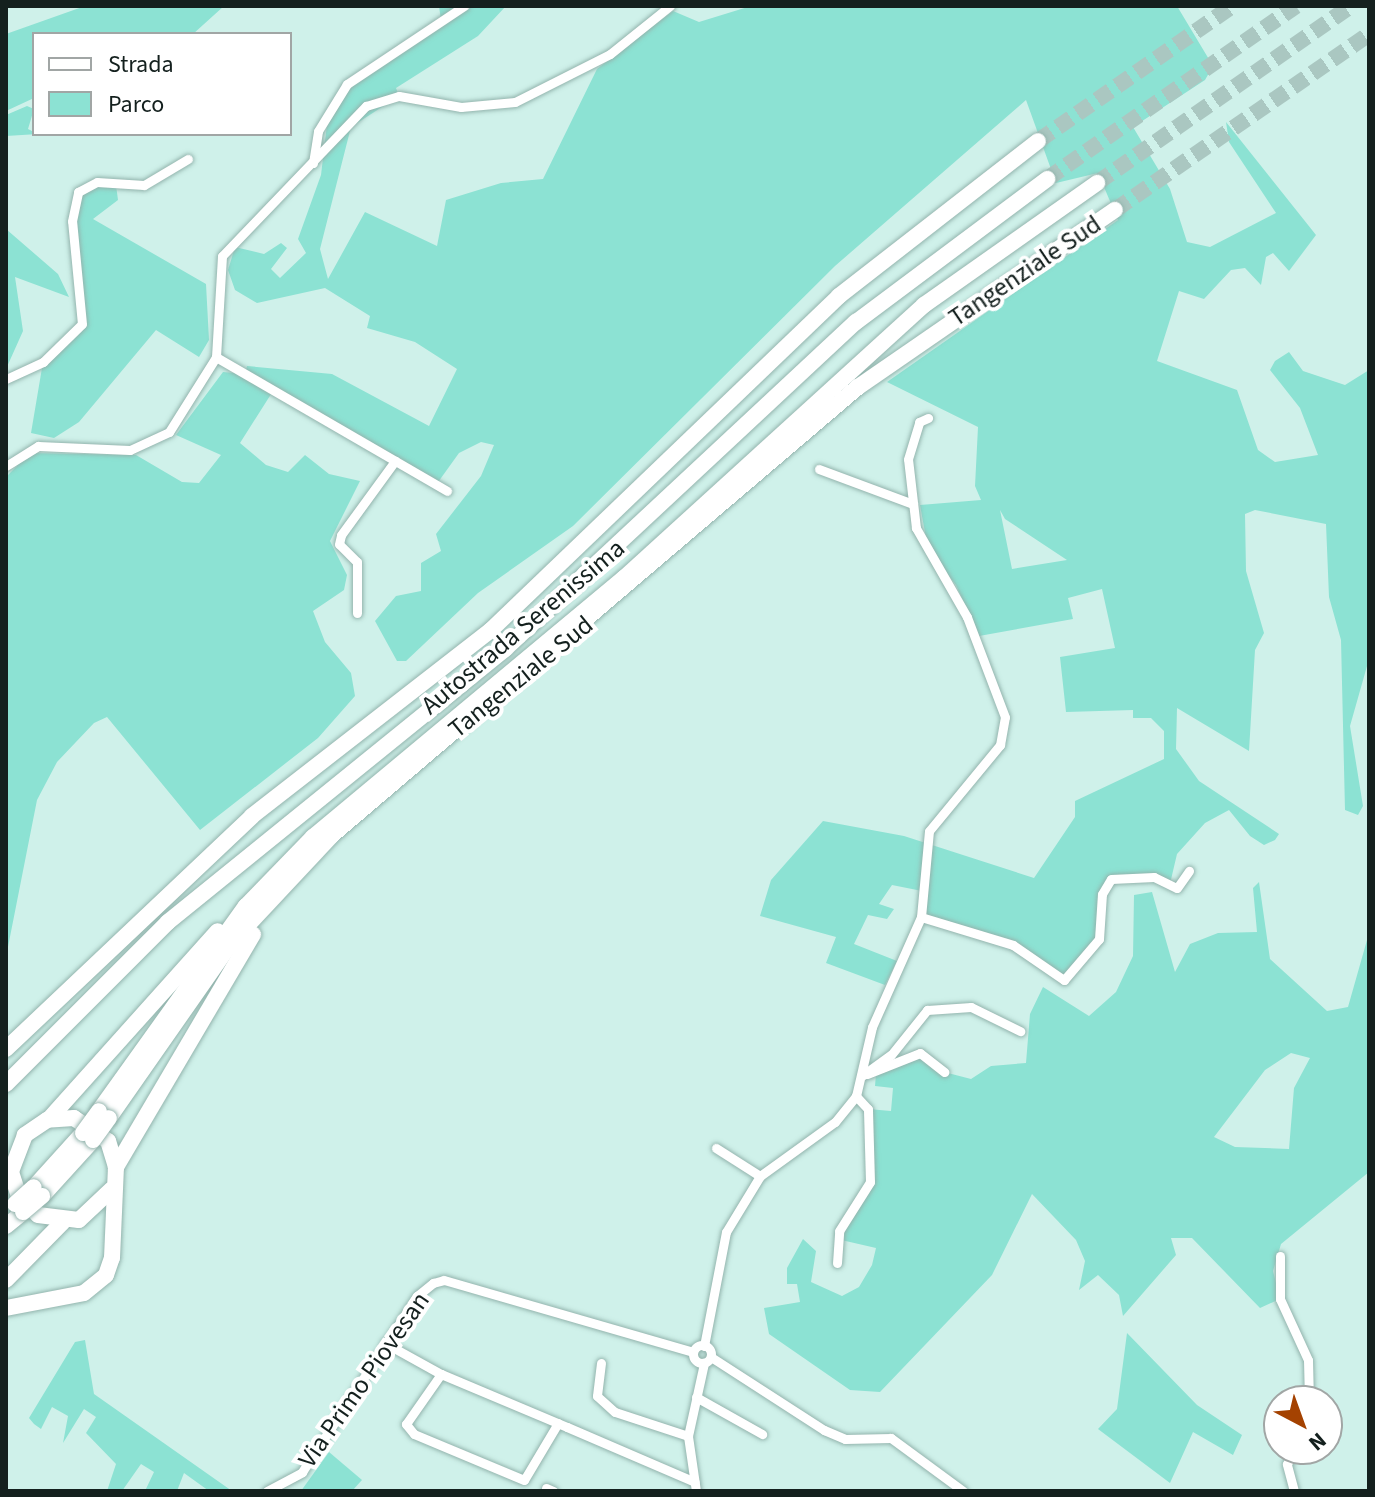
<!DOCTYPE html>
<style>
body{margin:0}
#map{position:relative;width:1375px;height:1497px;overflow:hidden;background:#cff1ea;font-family:"Source Sans 3",sans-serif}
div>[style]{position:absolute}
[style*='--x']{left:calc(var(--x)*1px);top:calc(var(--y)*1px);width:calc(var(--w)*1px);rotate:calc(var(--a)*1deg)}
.green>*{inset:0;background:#8ce2d3}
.highway-tunnel>*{height:16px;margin-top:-8px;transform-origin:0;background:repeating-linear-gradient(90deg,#aac7c1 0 16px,transparent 0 24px)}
.roads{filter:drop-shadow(0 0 2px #93b4ad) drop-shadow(0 0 2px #93b4ad)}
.street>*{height:9px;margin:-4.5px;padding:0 4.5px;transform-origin:4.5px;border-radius:4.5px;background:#fff}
.street>.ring{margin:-4.5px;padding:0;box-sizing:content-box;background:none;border:9px solid #fff;border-radius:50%}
.highway>*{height:16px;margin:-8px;padding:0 8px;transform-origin:8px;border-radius:8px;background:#fff}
.bridges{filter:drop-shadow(0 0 2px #93b4ad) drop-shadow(0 0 2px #93b4ad)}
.highway-bridge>*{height:16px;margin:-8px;padding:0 8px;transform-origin:8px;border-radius:8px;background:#fff}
span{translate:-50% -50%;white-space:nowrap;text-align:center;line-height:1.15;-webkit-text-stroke:8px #fff;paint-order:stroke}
.street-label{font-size:26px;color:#14201e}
.frame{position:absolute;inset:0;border:8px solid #14201e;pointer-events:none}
.legend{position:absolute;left:32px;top:32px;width:260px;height:104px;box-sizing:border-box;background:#fff;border:2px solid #a1a6a5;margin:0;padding:10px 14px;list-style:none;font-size:24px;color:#14201e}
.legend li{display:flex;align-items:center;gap:16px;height:40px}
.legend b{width:40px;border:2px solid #a1a6a5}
.north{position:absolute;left:1263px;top:1385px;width:80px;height:80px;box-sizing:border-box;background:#fff;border:2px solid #a1a6a5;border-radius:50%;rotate:139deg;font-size:22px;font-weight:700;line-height:32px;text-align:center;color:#14201e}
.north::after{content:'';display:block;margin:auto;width:28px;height:36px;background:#a44201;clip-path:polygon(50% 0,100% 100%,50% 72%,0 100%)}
</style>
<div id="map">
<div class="green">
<i style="clip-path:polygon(85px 6px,224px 6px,193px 34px,34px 34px,34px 98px,6px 111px,6px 34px)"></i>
<i style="clip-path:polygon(evenodd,439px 6px,506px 6px,478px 36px,396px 88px,399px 96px,351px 127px,320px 249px,328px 279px,365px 212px,437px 246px,446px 200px,501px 183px,543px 179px,597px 69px,673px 11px,699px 22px,751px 6px,1177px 6px,1213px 66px,1205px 80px,1133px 127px,1170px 189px,1187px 242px,1210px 247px,1276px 213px,1229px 142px,1226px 122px,1316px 235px,1289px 271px,1273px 253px,1266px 257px,1261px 285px,1245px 268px,1231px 270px,1204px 299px,1179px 291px,1157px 361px,1237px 390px,1258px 450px,1275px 462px,1318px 455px,1300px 408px,1270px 370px,1275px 361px,1289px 352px,1303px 371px,1345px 385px,1369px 370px,1369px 659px,1350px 726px,1363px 806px,1358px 815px,1345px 810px,1341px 640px,1329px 597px,1326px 524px,1255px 510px,1245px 514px,1246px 571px,1264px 633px,1255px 650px,1249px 751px,1177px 708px,1176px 749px,1199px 781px,1279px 834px,1275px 840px,1264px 845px,1250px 836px,1229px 810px,1205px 823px,1177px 854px,1169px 888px,1157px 879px,1111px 879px,1102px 895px,1099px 939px,1064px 980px,1032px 954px,921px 917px,922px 891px,892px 885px,879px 904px,894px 909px,887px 919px,868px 915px,854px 944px,897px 961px,885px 985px,826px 963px,836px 937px,760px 916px,771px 880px,823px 821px,904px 836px,1034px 878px,1075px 817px,1075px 801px,1164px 759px,1164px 731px,1151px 718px,1133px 718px,1133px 710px,1066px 712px,1060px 657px,1115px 648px,1102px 589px,1068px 598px,1073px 619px,979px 636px,956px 585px,928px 549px,920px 505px,981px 500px,975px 486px,978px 427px,887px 382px,1118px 220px,1098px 173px,1056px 183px,1026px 100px,835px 266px,573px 526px,478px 593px,406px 661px,397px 661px,375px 621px,396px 596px,421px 591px,421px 563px,441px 551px,436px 534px,481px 476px,494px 445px,481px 442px,459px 453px,436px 485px,273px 391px,240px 443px,266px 465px,288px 472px,305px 455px,329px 474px,360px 481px,330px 541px,347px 575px,344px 590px,313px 611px,325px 642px,351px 673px,355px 696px,318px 738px,200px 830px,107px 717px,94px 723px,57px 762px,37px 800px,6px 957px,6px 477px,30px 453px,136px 455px,182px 482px,199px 483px,221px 455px,176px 435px,223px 372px,245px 374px,247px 366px,332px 374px,429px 426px,457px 369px,415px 342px,367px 328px,370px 316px,325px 288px,257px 303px,235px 290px,228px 270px,235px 247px,264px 254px,281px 243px,287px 248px,271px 269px,280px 278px,306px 253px,298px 239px,321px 175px,328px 116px,356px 82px,441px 20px,439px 6px,1000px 510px,1005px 519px,1067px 560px,1012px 569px,1000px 510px)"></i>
<i style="clip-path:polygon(27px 106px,34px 109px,28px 129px,38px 134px,6px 136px,6px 115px)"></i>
<i style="clip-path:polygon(97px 182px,116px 185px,118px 200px,93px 219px,206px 284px,209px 340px,199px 357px,156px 330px,79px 422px,54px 438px,31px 433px,43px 362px,81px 324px,71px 204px)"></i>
<i style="clip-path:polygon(6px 229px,58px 274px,69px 297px,15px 277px,23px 331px,6px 369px)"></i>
<i style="clip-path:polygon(evenodd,1259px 882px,1270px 959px,1327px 1011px,1348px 1007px,1369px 933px,1369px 1172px,1281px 1244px,1273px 1271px,1280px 1299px,1260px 1308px,1192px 1238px,1171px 1238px,1176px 1255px,1123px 1316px,1119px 1295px,1098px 1275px,1079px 1290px,1085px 1261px,1076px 1240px,1032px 1194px,992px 1275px,880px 1392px,850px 1390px,769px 1334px,764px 1308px,800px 1302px,797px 1284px,787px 1284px,787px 1268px,803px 1239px,816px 1251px,811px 1282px,842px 1296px,859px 1287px,872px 1265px,876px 1248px,837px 1239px,866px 1194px,868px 1109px,891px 1111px,893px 1088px,875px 1086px,876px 1074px,920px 1053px,944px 1072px,971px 1079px,991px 1066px,1026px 1063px,1030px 1014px,1043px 987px,1089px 1016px,1116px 992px,1133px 956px,1134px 895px,1152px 892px,1175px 972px,1190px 944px,1218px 933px,1257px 932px,1253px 888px,1259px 882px,1291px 1053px,1310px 1058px,1294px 1088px,1289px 1149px,1235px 1147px,1214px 1137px,1265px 1070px,1291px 1053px)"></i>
<i style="clip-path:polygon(1127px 1333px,1197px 1405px,1242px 1435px,1233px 1455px,1193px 1432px,1170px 1483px,1098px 1429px,1117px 1409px)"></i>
<i style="clip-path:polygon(85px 1340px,94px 1394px,232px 1491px,209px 1491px,184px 1473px,177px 1491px,145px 1491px,154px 1472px,141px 1464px,122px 1491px,107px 1491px,116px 1464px,86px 1433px,96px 1417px,84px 1409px,63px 1443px,68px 1416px,52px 1407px,41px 1429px,34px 1424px,29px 1418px,75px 1342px)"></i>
<i style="clip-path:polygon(329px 1452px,362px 1480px,352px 1491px,301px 1491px)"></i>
</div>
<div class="highway-tunnel">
<i style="--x:1038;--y:141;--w:236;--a:-34.8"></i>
<i style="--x:1047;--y:179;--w:303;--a:-34.8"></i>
<i style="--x:1097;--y:183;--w:310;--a:-34.9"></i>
<i style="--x:1115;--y:210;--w:309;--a:-34.7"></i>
</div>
<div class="roads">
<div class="street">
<i style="--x:313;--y:163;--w:32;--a:-81"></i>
<i style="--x:318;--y:131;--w:55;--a:-58.3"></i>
<i style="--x:347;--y:84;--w:141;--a:-33.7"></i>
<i style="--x:216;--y:357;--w:267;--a:30.1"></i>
<i style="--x:6;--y:379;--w:41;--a:-24.7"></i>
<i style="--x:43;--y:362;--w:54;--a:-44.3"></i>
<i style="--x:82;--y:324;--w:103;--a:-95.5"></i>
<i style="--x:72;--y:221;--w:30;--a:-78"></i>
<i style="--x:78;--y:192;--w:21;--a:-28"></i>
<i style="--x:97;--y:182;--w:47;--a:3.7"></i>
<i style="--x:144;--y:185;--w:51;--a:-30.6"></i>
<i style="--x:6;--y:466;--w:38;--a:-32"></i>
<i style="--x:38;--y:446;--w:92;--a:2.5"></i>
<i style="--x:130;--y:450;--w:43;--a:-24.8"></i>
<i style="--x:169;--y:432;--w:89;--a:-57.9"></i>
<i style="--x:216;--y:357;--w:101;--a:-86.6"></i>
<i style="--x:222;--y:256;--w:208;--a:-46.2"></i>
<i style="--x:366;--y:106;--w:34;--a:-17"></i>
<i style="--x:399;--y:96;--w:63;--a:10.1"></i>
<i style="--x:461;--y:107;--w:54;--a:-5.3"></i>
<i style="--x:515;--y:102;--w:106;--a:-26.8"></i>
<i style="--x:610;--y:54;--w:77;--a:-38.7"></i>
<i style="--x:819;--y:469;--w:100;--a:20.4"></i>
<i style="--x:357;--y:613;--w:51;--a:-90"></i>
<i style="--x:357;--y:562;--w:25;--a:-135"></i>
<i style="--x:339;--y:544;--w:9;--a:-77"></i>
<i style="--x:341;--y:535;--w:92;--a:-53.9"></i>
<i style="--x:921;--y:917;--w:96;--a:16.9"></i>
<i style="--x:1013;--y:945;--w:62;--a:34.5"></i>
<i style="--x:1064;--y:980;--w:54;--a:-49.5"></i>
<i style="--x:1099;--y:939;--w:45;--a:-86.2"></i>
<i style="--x:1102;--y:894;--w:17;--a:-59"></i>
<i style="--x:1111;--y:879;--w:43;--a:-2.7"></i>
<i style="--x:1154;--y:877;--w:25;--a:26"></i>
<i style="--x:1177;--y:888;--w:21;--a:-55"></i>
<i style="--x:867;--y:1074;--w:57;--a:-21.6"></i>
<i style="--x:920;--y:1053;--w:31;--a:38"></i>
<i style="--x:863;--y:1075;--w:34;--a:-36"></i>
<i style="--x:891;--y:1055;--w:58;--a:-51.3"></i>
<i style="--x:927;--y:1010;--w:44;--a:-3.9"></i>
<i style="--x:971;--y:1007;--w:55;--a:26.1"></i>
<i style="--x:716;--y:1148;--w:52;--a:32.5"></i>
<i style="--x:1280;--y:1256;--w:43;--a:90"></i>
<i style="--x:1280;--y:1299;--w:67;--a:65.3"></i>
<i style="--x:1308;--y:1360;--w:41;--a:88.6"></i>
<i style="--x:837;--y:1263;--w:32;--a:-86"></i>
<i style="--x:839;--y:1231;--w:58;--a:-57.7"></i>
<i style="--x:870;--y:1182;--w:73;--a:-91.6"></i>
<i style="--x:868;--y:1109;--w:18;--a:-133"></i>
<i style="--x:385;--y:1343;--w:64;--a:29"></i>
<i class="ring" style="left:693px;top:1345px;width:9px;height:9px"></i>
<i style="--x:704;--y:1346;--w:116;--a:-79.1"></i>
<i style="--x:726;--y:1232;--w:66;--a:-58.7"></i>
<i style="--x:760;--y:1176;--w:92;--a:-35.8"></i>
<i style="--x:835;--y:1122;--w:33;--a:-51"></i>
<i style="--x:856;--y:1096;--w:71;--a:-76.9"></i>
<i style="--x:872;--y:1027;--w:120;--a:-66"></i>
<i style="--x:921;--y:917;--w:86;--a:-84.7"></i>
<i style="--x:929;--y:831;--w:112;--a:-50.5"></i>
<i style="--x:1000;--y:745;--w:28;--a:-80"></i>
<i style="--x:1005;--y:717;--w:107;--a:-110.8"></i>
<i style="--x:967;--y:617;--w:103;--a:-119.8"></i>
<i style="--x:916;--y:528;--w:69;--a:-96.6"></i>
<i style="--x:908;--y:459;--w:39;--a:-73"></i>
<i style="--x:919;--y:422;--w:10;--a:-24"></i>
<i style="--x:711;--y:1357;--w:135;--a:32.9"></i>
<i style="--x:824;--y:1430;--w:23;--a:23"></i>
<i style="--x:845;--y:1439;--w:46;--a:-1.2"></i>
<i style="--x:891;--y:1438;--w:89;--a:36.4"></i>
<i style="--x:601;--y:1363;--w:33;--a:97"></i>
<i style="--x:597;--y:1396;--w:24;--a:42"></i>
<i style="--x:615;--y:1412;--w:77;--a:18.2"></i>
<i style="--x:696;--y:1397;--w:76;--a:29.3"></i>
<i style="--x:558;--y:1423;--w:66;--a:120.8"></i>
<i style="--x:524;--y:1480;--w:119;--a:-157.3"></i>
<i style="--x:414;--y:1434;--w:13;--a:-129"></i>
<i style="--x:406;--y:1424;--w:61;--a:-55"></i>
<i style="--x:441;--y:1374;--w:137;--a:22.8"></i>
<i style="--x:567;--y:1427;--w:139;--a:23.3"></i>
<i style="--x:546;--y:1488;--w:8;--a:23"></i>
<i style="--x:267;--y:1491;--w:40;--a:-28"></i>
<i style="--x:302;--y:1472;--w:210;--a:-56.8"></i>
<i style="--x:417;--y:1296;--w:21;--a:-39"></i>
<i style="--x:433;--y:1283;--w:11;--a:-15"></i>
<i style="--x:444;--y:1280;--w:259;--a:16.1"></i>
<i style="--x:696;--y:1491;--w:56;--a:-98.3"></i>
<i style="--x:688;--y:1436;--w:75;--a:-77.6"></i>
<i style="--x:1294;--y:1491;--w:28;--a:-105"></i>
<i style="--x:1287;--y:1464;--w:17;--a:-62"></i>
</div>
<div class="highway">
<i style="--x:6;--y:1049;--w:339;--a:-43.4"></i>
<i style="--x:252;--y:816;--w:303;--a:-37.9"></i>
<i style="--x:491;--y:630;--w:482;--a:-43.8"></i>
<i style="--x:839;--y:296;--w:252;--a:-37.9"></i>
<i style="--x:6;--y:1084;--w:229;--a:-45"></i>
<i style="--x:168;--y:922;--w:434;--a:-39"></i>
<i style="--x:505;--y:649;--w:480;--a:-43"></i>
<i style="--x:856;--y:322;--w:239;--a:-36.8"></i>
<i style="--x:99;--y:1111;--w:252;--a:-54.4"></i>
<i style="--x:246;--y:906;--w:96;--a:-45.8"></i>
<i style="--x:313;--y:837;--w:405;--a:-39.8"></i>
<i style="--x:624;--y:578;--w:406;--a:-42.3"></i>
<i style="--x:924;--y:305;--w:212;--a:-35.2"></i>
<i style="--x:50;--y:1118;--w:251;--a:-48.1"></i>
<i style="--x:109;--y:1118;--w:215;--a:-55.1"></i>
<i style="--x:232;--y:942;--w:146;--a:-46.9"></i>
<i style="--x:332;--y:835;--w:691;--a:-40.42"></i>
<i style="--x:858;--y:387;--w:312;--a:-34.6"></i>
<i style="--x:116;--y:1167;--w:270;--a:-59.5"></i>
<i style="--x:34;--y:1187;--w:73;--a:-47.8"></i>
<i style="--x:42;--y:1196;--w:76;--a:-47.7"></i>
<i style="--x:6;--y:1226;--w:22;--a:-39"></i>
<i style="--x:6;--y:1280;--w:81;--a:-45.5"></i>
<i style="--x:6;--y:1308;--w:79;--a:-10.9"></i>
<i style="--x:84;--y:1293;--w:28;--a:-39"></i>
<i style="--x:106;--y:1275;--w:18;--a:-71"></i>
<i style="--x:112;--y:1258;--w:91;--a:-87.5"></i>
<i style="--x:116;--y:1167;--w:27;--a:-107"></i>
<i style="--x:108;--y:1141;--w:41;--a:-145.9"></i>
<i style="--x:74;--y:1118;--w:27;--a:176"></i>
<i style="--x:47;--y:1120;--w:27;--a:146"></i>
<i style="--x:25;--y:1135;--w:40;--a:111"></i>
<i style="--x:11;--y:1172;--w:26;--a:72"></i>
<i style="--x:19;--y:1197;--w:26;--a:43"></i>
<i style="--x:38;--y:1215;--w:41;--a:7"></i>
<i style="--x:79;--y:1220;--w:45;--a:-43.2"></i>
</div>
</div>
<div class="bridges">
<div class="highway-bridge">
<i style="--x:83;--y:1133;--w:27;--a:-54"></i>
<i style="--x:93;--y:1140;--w:27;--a:-54"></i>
<i style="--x:15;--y:1204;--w:25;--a:-42"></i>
<i style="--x:23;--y:1212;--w:25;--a:-40"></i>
</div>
</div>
<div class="street-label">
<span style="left:1025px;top:271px;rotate:-34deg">Tangenziale Sud</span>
<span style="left:523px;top:627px;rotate:-40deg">Autostrada Serenissima</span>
<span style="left:521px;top:677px;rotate:-39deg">Tangenziale Sud</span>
<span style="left:364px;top:1380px;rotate:-55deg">Via Primo Piovesan</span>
</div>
<div class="frame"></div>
<ul class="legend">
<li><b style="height:10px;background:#fff"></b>Strada</li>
<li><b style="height:22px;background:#8ce2d3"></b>Parco</li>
</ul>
<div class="north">N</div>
</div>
